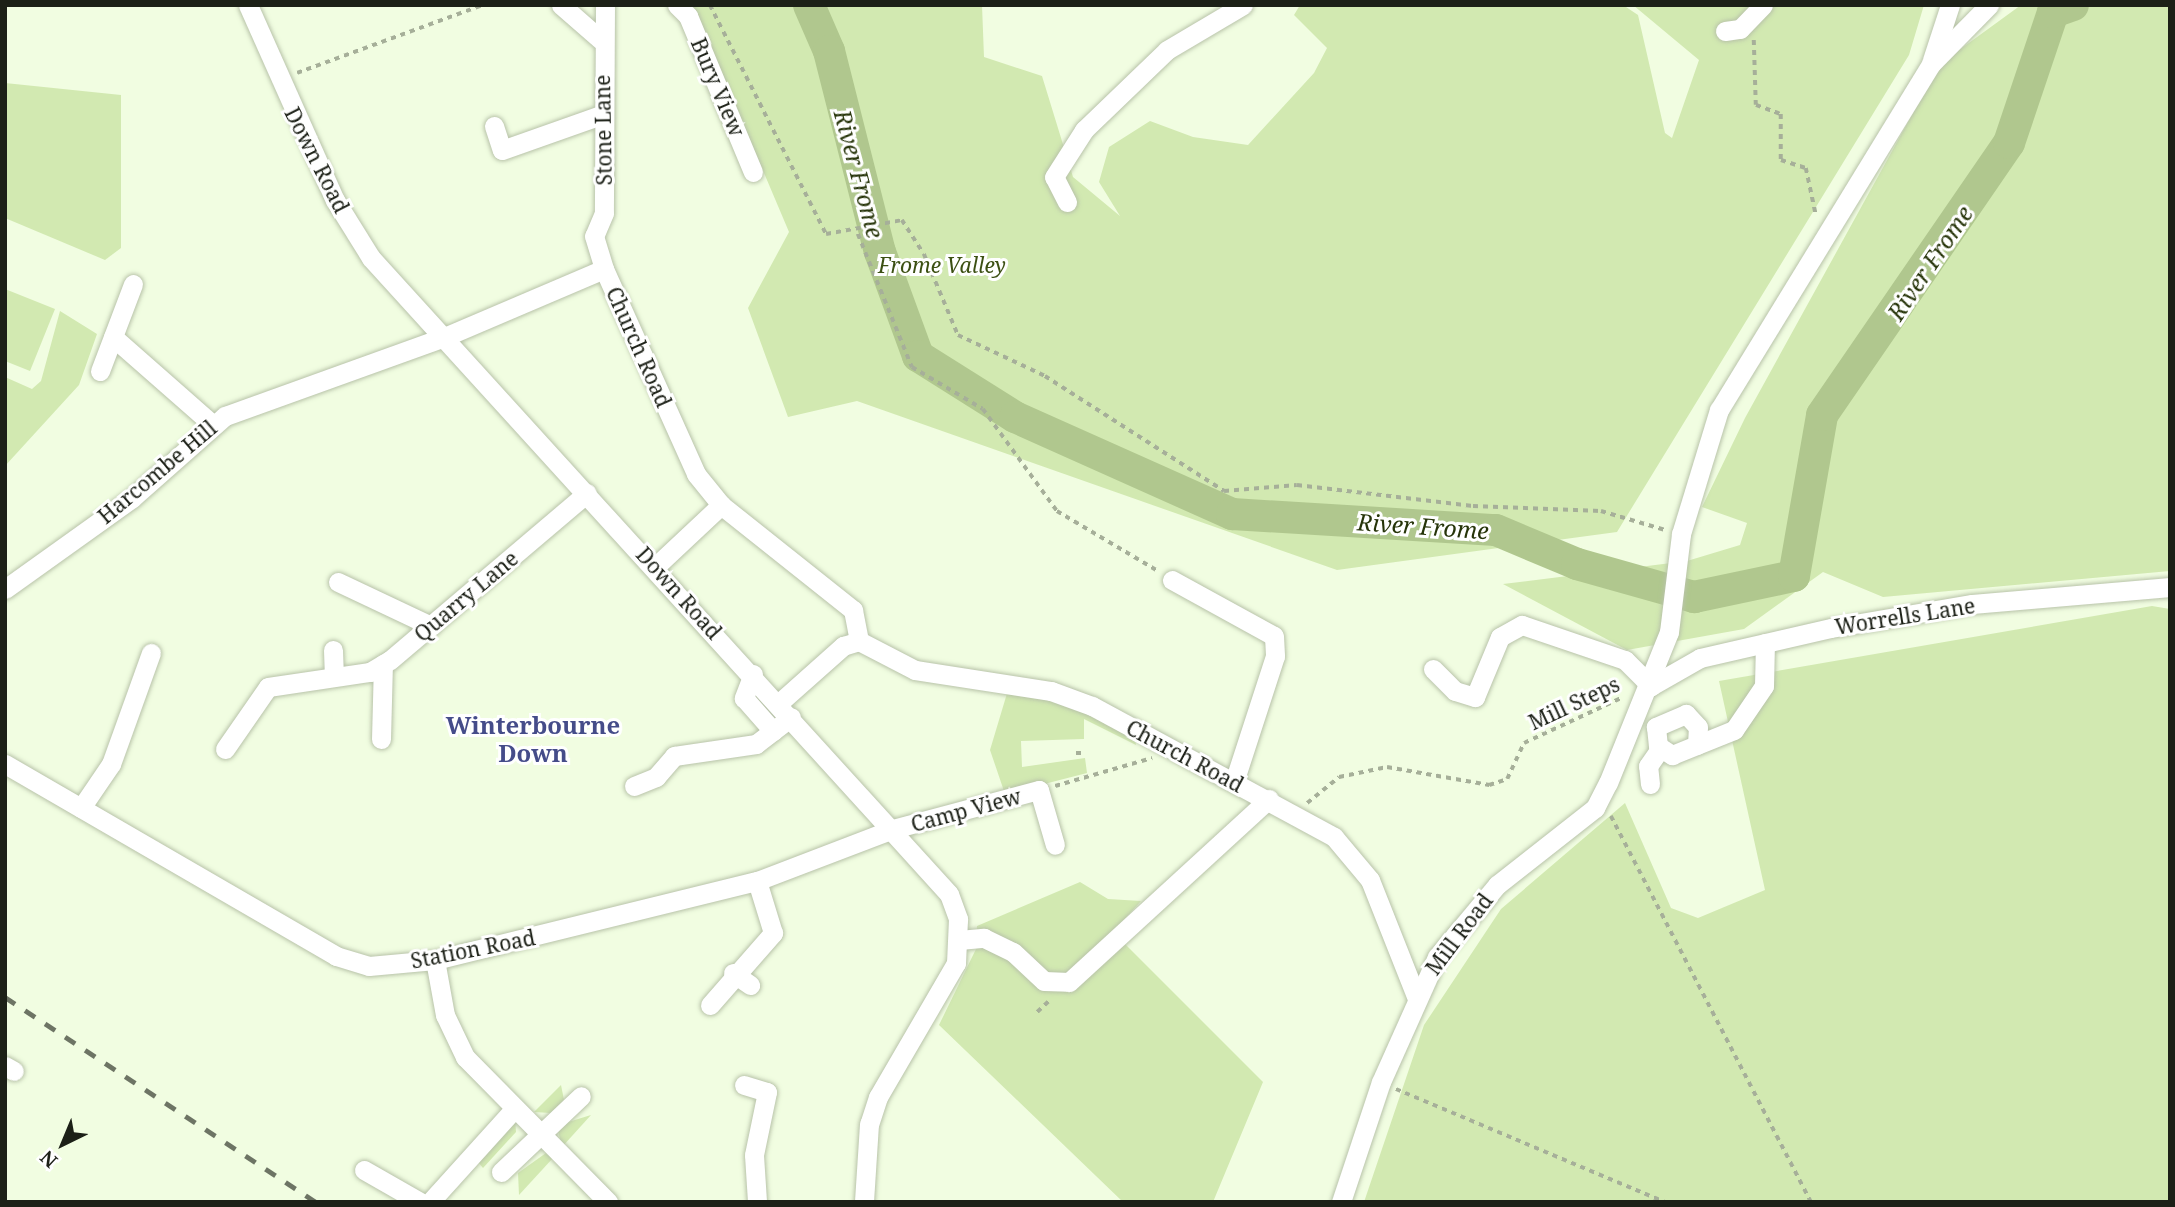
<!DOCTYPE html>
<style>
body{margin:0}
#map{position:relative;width:2175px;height:1207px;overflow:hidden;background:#f1fde1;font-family:"Noto Serif",serif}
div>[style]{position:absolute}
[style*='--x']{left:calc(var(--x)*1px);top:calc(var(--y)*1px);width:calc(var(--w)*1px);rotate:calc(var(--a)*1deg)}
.green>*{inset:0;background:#d2e9b1}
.river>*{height:32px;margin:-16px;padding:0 16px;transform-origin:16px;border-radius:16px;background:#b0c78e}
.path>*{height:3.5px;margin-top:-1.75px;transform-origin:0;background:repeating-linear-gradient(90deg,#a6af99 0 5px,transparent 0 10px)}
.roads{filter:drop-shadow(0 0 2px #b8c3a9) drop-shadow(0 0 2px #b8c3a9)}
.minor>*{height:19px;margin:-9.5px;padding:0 9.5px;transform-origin:9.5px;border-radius:9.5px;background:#fff}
.rail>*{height:5px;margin-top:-2.5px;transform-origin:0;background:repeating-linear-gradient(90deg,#6d7464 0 12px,transparent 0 24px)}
span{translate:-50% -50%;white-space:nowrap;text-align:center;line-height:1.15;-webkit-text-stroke:6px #fff;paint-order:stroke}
.street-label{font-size:21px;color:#1c2017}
.park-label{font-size:21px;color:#3c5013;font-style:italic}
.water-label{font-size:23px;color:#263409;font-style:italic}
.quarter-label{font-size:24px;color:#454c89;font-weight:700}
.frame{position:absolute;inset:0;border:7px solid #1c2017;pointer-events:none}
.north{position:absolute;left:28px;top:1109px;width:70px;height:70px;-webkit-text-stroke:5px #fff;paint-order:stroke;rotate:223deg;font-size:19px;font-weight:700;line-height:28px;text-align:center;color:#1c2017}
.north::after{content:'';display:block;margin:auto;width:24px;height:32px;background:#1c2017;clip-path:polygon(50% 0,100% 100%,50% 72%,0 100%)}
</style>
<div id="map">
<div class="green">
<i style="clip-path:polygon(693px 5px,982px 5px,984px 57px,1042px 76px,1073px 177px,1120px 216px,1099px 182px,1109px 147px,1150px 121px,1193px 137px,1248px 145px,1314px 73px,1327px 48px,1294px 15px,1300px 5px,1623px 5px,1638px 15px,1665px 133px,1672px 138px,1699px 60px,1633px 5px,1924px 5px,1909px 55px,1617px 532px,1337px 570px,857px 401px,788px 417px,748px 308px,789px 232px)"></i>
<i style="clip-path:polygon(2021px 5px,2170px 5px,2170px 571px,1883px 597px,1823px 572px,1744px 629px,1627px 650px,1503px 584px,1687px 561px,1740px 545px,1747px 523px,1702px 507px,1745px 418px,1940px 64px)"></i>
<i style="clip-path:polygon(5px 83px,121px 95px,121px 248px,105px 260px,5px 218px)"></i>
<i style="clip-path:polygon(5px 289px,55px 309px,30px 371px,5px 361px)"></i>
<i style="clip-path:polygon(60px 311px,97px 334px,79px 385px,5px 466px,5px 377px,32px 389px,41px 381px)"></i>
<i style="clip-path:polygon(2152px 606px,2170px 609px,2170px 1202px,1364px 1202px,1424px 1025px,1501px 909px,1625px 803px,1671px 908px,1698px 918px,1765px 890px,1719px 681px)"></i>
<i style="clip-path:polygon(1008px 690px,1058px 695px,1134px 735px,1136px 745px,1084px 719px,1084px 739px,1021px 741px,1022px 767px,1085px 758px,1087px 773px,1005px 794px,990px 750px)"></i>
<i style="clip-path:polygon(1080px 882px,1108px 899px,1141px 901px,1113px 932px,1263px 1082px,1213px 1202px,1123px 1202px,939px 1025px,976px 949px,977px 926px)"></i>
<i style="clip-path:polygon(561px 1085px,564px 1100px,551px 1113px,534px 1112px)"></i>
<i style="clip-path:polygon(591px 1115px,562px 1147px,558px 1131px,565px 1123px)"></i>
<i style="clip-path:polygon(515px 1120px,516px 1132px,483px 1168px,478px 1162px)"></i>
<i style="clip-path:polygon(546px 1153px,553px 1158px,519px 1195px,518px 1173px)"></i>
</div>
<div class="river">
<i style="--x:809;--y:5;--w:50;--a:66.5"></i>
<i style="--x:829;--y:51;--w:207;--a:75.8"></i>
<i style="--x:880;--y:252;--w:111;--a:69.9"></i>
<i style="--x:918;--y:356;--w:115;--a:32.2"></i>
<i style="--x:1015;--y:417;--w:238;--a:24.1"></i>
<i style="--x:1232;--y:514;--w:264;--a:3.5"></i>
<i style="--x:1496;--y:530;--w:88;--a:22.8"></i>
<i style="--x:1577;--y:564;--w:122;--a:15.8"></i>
<i style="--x:1694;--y:597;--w:102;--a:-11.9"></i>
<i style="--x:1794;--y:576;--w:163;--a:-80.1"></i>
<i style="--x:1822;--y:415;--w:330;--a:-55.5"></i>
<i style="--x:2009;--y:143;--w:138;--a:-71.4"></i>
<i style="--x:2053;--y:12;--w:21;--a:-19"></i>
</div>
<div class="path">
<i style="--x:710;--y:5;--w:257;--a:63.1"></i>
<i style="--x:826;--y:234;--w:77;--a:-10.4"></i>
<i style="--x:902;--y:220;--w:40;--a:57.1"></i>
<i style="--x:924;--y:254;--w:88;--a:67.2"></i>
<i style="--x:958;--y:335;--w:96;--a:25.2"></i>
<i style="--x:1045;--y:376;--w:213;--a:32.7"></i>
<i style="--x:1224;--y:491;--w:73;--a:-4.7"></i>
<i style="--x:1297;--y:485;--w:177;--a:6.8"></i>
<i style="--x:1473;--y:506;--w:128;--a:2.2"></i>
<i style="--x:1601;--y:511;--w:67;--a:16.5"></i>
<i style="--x:1754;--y:40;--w:65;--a:88.2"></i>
<i style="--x:1756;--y:105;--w:27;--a:20"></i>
<i style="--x:1781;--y:114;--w:46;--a:90"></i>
<i style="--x:1781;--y:160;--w:26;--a:18"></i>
<i style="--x:1806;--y:168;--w:48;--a:78"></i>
<i style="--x:297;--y:73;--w:198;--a:-20.1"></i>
<i style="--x:858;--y:234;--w:144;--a:67.9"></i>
<i style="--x:912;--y:367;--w:82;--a:30.6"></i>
<i style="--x:983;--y:409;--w:126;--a:54"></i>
<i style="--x:1057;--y:511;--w:117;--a:30.7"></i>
<i style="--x:1076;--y:753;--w:9;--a:0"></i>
<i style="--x:1055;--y:786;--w:101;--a:-16.1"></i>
<i style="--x:1307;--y:803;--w:41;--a:-39.1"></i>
<i style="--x:1339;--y:777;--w:49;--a:-11.8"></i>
<i style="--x:1387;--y:767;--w:104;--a:10"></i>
<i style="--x:1489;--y:785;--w:19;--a:-18"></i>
<i style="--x:1507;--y:779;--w:40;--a:-65"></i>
<i style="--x:1524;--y:743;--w:109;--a:-24.9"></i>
<i style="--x:1611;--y:816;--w:435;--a:62.6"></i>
<i style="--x:1037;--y:1012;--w:19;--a:-43"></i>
<i style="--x:1396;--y:1089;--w:292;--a:22.8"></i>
</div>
<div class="roads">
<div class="minor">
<i style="--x:248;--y:5;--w:214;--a:66"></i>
<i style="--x:335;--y:200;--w:68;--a:58.2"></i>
<i style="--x:371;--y:258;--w:859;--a:47.74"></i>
<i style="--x:949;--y:894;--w:27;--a:70"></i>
<i style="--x:958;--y:919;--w:44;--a:92.6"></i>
<i style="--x:956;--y:963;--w:155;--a:120.2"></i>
<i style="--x:878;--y:1097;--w:28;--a:108"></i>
<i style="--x:869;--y:1124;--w:78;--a:93.7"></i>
<i style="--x:561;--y:5;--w:53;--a:41.2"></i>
<i style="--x:605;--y:5;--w:208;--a:90.3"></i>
<i style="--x:604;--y:213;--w:25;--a:113"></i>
<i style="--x:594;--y:236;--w:34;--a:73"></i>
<i style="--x:604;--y:269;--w:225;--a:65.8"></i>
<i style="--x:696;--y:474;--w:40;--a:51"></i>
<i style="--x:721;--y:505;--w:169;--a:38.5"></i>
<i style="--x:853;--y:610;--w:32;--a:79"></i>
<i style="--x:677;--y:5;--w:16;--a:45"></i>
<i style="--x:688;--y:16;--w:169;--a:67.4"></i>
<i style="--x:1725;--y:31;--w:15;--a:-8"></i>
<i style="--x:1740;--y:29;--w:33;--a:-46"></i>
<i style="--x:1932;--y:60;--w:58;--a:-71.9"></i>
<i style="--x:494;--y:126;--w:25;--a:72"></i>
<i style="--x:502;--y:150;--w:105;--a:-19.5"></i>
<i style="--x:1067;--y:202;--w:28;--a:-117"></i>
<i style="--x:1054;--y:177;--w:56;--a:-57.4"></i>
<i style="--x:1084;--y:130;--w:115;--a:-43.9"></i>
<i style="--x:1167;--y:50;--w:88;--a:-30.6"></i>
<i style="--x:113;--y:337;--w:132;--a:41.3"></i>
<i style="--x:100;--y:371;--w:93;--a:-69.2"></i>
<i style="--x:655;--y:567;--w:91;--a:-43.2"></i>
<i style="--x:1172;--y:580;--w:116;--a:28.8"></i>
<i style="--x:1274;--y:636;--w:20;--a:87"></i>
<i style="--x:1275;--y:656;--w:133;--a:108"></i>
<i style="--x:338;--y:582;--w:103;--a:25.3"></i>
<i style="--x:5;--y:589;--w:156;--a:-35.6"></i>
<i style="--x:132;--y:498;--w:124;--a:-41.4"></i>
<i style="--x:225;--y:416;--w:231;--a:-19.8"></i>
<i style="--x:442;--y:338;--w:176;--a:-23.1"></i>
<i style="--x:333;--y:650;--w:26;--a:88"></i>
<i style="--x:1433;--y:669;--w:31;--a:45"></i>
<i style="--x:1455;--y:691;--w:21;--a:17"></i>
<i style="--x:1475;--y:697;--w:65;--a:-67.4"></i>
<i style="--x:1500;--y:637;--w:25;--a:-29"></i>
<i style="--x:1522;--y:625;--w:109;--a:18.8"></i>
<i style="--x:1625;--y:660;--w:37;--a:45"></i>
<i style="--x:1651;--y:686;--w:56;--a:-29.7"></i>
<i style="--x:1700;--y:658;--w:134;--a:-12.9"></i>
<i style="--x:1831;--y:628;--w:143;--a:-9.7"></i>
<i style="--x:1972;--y:604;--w:199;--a:-4.9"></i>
<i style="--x:753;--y:674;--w:26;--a:111"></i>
<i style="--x:744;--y:698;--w:44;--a:48.7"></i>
<i style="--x:779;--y:703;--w:86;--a:-41.7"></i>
<i style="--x:843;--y:646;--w:17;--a:-17"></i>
<i style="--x:859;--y:641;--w:63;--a:27.4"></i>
<i style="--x:915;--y:670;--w:138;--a:8.8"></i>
<i style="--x:1051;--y:691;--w:44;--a:20.1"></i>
<i style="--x:1092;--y:706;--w:275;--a:28.4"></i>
<i style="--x:1334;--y:837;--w:56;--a:50.1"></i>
<i style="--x:1370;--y:880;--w:125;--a:68.4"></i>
<i style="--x:381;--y:739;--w:75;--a:-88.5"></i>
<i style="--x:1697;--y:745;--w:18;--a:-87"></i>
<i style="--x:1698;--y:727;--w:18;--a:-133"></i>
<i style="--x:1686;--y:714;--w:33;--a:157"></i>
<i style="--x:1656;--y:727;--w:19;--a:84"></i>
<i style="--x:1658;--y:746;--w:17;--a:33"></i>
<i style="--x:1672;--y:755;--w:67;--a:-22"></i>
<i style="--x:1734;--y:730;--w:53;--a:-55.7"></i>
<i style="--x:1764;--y:686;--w:43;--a:-88.7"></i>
<i style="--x:225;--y:749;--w:75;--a:-55.3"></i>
<i style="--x:268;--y:687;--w:103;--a:-8.4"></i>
<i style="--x:370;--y:672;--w:23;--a:-31"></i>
<i style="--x:390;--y:660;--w:258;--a:-40.3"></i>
<i style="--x:5;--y:764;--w:383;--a:30.1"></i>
<i style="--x:336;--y:956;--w:34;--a:17"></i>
<i style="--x:369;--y:966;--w:66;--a:-5.2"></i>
<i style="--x:435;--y:960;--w:332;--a:-13.8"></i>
<i style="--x:757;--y:881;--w:146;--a:-20.9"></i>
<i style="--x:893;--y:829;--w:151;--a:-15"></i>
<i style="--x:1039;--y:790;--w:57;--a:73.8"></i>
<i style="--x:1650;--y:784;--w:18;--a:-96"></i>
<i style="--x:1648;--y:766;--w:21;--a:-55"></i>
<i style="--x:634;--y:786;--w:24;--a:-22"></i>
<i style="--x:656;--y:777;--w:28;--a:-49"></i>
<i style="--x:674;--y:756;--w:83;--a:-8.3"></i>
<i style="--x:756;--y:744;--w:44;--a:-37.6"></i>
<i style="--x:81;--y:808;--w:53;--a:-55.7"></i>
<i style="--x:111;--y:764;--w:118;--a:-70.2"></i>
<i style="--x:959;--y:940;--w:25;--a:-5"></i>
<i style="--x:984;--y:938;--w:32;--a:26"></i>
<i style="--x:1013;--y:952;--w:42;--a:43.1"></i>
<i style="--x:1044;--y:981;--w:25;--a:2"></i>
<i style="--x:1069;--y:982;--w:271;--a:-42.5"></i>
<i style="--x:435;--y:960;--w:56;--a:79.7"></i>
<i style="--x:445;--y:1015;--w:47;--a:64.5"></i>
<i style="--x:465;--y:1057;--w:204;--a:45.4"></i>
<i style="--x:733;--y:973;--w:21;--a:35"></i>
<i style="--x:710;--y:1005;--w:96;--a:-48.8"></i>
<i style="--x:773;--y:933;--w:54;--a:-107.1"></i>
<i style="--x:5;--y:1066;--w:10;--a:29"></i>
<i style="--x:744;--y:1085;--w:24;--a:17"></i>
<i style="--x:767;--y:1092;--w:64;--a:101.7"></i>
<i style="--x:754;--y:1155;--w:47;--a:86.3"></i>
<i style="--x:364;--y:1170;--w:64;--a:29.7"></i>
<i style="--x:501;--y:1172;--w:110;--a:-43.5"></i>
<i style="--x:430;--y:1202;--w:125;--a:-47.9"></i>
<i style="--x:1341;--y:1202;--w:126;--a:-71.6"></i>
<i style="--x:1381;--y:1082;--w:137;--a:-65.9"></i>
<i style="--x:1437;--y:957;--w:94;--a:-50.2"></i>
<i style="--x:1497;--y:885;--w:125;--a:-38.2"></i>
<i style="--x:1595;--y:808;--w:28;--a:-63"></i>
<i style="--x:1608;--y:783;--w:163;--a:-68"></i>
<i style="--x:1669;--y:632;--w:99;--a:-83"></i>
<i style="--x:1681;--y:534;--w:130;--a:-73"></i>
<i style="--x:1719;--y:410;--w:406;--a:-58.5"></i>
<i style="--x:1931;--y:64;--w:83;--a:-45.5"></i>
</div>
</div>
<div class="rail">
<i style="--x:5;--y:997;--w:372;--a:33.4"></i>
</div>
<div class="street-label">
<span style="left:718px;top:87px;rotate:67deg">Bury View</span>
<span style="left:603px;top:130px;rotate:-91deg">Stone Lane</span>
<span style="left:317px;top:160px;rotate:63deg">Down Road</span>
<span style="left:639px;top:347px;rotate:66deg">Church Road</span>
<span style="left:157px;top:472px;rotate:-40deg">Harcombe Hill</span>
<span style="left:679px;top:593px;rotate:48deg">Down Road</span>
<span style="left:466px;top:596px;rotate:-40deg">Quarry Lane</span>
<span style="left:1905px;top:616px;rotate:-9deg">Worrells Lane</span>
<span style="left:1574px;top:703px;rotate:-25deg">Mill Steps</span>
<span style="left:1185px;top:756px;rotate:28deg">Church Road</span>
<span style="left:966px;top:810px;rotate:-15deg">Camp View</span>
<span style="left:1459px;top:934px;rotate:-53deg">Mill Road</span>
<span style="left:473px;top:949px;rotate:-11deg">Station Road</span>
</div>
<div class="park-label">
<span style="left:942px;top:265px">Frome Valley</span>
</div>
<div class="water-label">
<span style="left:859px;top:174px;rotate:75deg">River Frome</span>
<span style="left:1930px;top:263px;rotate:-56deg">River Frome</span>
<span style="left:1423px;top:526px;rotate:4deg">River Frome</span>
</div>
<div class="quarter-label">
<span style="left:533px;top:739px">Winterbourne<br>Down</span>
</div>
<div class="frame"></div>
<div class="north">N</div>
</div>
